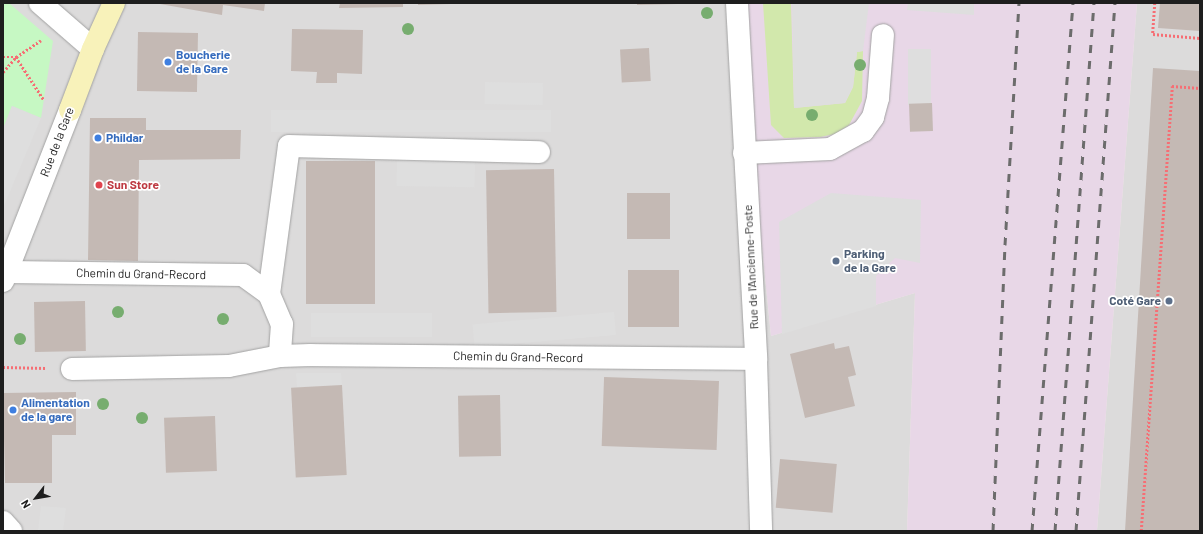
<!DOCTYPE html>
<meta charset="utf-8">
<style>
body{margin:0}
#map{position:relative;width:1203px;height:534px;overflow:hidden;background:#efeae5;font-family:Barlow,sans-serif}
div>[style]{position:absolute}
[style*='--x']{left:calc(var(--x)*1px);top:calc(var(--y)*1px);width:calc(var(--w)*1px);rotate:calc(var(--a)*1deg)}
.residential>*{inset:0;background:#dcdbdb}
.industrial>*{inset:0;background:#e8d7e7}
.grass>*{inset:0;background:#d2e8ac}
.park>*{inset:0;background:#c6f8c3}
.parking>*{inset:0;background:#dedede;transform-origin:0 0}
.building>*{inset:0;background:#c4b9b4;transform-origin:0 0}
.path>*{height:2.5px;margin-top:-1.25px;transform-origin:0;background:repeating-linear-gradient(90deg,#f66e74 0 2px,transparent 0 4px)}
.roads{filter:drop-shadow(0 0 1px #a2a2a2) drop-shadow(0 0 1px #a2a2a2)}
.street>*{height:22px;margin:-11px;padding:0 11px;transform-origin:11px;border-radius:11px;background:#fff}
.secondary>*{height:22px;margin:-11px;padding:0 11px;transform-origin:11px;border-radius:11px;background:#f8f2ba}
.rail>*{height:3px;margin-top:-1.5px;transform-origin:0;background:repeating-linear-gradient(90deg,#6c6c6c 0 8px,transparent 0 16px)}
.trees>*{width:12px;height:12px;margin:-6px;border-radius:50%;background:#77ad6f}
.dots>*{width:11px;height:11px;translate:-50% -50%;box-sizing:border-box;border:2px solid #fff;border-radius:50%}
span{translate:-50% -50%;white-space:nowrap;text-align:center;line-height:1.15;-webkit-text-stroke:3.5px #fff;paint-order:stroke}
.shop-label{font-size:12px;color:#366cbe;font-weight:700}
.left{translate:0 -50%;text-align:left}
.street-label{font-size:12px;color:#1e1e1e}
.health-label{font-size:12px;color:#be3a42;font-weight:700}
.service-label{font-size:12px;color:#4e5e75;font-weight:700}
.right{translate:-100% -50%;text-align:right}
.frame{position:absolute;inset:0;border:4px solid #1e1e1e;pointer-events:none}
.north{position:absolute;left:16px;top:478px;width:40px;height:40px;-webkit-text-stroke:3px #fff;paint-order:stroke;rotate:239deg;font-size:11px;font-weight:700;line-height:16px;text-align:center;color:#1e1e1e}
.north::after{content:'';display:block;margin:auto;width:14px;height:18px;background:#1e1e1e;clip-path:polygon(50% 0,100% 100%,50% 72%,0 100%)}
</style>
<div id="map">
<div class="residential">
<i style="clip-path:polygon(3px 3px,737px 3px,771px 336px,915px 293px,907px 531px,3px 531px)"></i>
<i style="clip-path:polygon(1137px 3px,1200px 3px,1200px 531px,1097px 531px)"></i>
</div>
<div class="industrial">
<i style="clip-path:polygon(737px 3px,1137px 3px,1097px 531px,907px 531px,915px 293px,771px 336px)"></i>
</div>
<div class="grass">
<i style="clip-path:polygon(763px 3px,791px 3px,794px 108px,845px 103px,853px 87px,857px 52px,863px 51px,862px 101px,849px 125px,835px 134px,820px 137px,784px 138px,771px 125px)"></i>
</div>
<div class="park">
<i style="clip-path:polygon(3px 3px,9px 3px,53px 41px,41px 118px,12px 106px,3px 129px)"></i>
</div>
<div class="parking">
<i style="clip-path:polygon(792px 3px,869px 3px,863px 51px,857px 52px,853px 87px,845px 103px,794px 108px)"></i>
<i style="clip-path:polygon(908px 3px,974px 3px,974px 15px,907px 10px)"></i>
<i style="left:908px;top:49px;width:23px;height:56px"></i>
<i style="left:485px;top:82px;width:58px;height:22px;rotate:1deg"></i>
<i style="clip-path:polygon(12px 106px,41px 118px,3px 208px,3px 129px)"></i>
<i style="left:271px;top:110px;width:280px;height:22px"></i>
<i style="left:397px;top:160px;width:78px;height:26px;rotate:1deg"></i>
<i style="clip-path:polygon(831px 193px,921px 200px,920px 263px,895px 258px,876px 276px,876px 306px,782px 334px,779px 222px)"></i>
<i style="left:614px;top:312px;width:23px;height:142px;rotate:85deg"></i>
<i style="left:311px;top:313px;width:121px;height:24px"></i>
<i style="clip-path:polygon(296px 373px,341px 373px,342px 385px,297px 387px)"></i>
<i style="clip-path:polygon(41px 506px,66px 508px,63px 531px,38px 531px)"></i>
</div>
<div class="building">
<i style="clip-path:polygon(265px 3px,264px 11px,223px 5px,222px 15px,160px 4px)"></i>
<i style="clip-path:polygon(340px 3px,403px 3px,403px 7px,339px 8px)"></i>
<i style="clip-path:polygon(418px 3px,451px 3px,451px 4px,418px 5px)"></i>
<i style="clip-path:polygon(637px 3px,678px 3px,678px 4px,637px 5px)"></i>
<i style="clip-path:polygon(1160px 3px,1200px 3px,1200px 31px,1158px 28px)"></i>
<i style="clip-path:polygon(292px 29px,363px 30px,362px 74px,337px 73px,337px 83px,316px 83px,317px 72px,291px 71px)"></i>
<i style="left:138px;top:32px;width:60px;height:59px;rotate:1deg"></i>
<i style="left:649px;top:48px;width:33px;height:29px;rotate:87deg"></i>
<i style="clip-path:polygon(1153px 68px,1200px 71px,1200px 531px,1125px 531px)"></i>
<i style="left:932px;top:103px;width:28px;height:23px;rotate:88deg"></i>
<i style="clip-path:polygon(90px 118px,146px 118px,146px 130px,241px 130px,240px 159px,139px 160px,138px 261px,88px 260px)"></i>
<i style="left:375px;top:161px;width:143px;height:69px;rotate:90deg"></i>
<i style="left:554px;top:169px;width:143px;height:68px;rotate:89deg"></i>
<i style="left:627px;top:193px;width:43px;height:46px"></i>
<i style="left:628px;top:270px;width:51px;height:57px"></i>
<i style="left:85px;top:301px;width:50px;height:51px;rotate:89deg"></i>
<i style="clip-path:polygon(834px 343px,835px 349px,849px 346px,856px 375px,848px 377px,855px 406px,805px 418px,790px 354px)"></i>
<i style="left:719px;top:381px;width:69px;height:115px;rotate:92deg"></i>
<i style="left:342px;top:385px;width:90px;height:51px;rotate:87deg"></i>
<i style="clip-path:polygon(76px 392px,76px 435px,52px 435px,52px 483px,5px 483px,3px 393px)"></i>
<i style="left:500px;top:395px;width:61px;height:42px;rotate:89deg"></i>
<i style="left:215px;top:416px;width:55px;height:51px;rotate:88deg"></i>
<i style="left:780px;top:459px;width:57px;height:49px;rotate:5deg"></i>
</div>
<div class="path">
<i style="--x:1155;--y:3;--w:31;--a:94"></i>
<i style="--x:1153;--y:34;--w:47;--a:4.9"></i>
<i style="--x:3;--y:57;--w:13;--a:0"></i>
<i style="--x:16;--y:57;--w:30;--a:-34"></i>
<i style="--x:3;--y:72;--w:20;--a:-49"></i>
<i style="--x:16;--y:57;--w:51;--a:56.9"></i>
<i style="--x:3;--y:367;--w:43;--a:1.3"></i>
<i style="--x:1141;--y:531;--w:446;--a:-86"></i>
<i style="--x:1172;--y:86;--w:28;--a:4"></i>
</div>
<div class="roads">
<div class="street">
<i style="--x:40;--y:3;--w:70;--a:41"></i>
<i style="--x:737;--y:3;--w:357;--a:86.9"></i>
<i style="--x:756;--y:359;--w:172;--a:88.3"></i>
<i style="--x:744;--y:153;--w:86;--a:-2.7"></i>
<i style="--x:830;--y:149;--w:38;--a:-29"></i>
<i style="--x:863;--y:131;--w:17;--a:-54"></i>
<i style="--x:873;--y:117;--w:20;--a:-75"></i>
<i style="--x:878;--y:98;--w:63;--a:-85.5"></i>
<i style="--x:7;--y:272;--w:236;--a:0.7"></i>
<i style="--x:243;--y:275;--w:32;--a:36"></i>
<i style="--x:269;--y:294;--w:33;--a:67"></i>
<i style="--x:282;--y:324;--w:32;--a:94"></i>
<i style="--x:3;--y:281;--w:184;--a:-68.6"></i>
<i style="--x:269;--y:294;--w:149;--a:-82.3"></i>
<i style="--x:289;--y:146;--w:250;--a:1.4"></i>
<i style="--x:72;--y:369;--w:157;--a:-1.1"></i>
<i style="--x:229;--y:366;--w:52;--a:-11.1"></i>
<i style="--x:280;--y:356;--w:31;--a:-2"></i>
<i style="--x:311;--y:355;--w:445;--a:0.5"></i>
<i style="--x:3;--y:522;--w:12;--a:48"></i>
</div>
<div class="secondary">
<i style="--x:70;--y:110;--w:65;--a:-69.3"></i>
<i style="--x:93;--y:49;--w:51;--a:-65.5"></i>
</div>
</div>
<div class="rail">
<i style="--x:993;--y:531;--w:286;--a:-87.6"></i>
<i style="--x:1005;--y:245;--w:242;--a:-86.7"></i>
<i style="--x:1032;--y:531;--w:530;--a:-85.56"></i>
<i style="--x:1055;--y:531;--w:529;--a:-85.78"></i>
<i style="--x:1076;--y:531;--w:529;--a:-85.78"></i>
</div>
<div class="trees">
<i style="left:707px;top:13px"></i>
<i style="left:408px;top:29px"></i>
<i style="left:860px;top:65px"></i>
<i style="left:812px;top:115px"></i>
<i style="left:118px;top:312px"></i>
<i style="left:223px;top:319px"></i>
<i style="left:20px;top:339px"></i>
<i style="left:103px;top:404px"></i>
<i style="left:142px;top:418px"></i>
</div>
<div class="dots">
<i style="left:168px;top:62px;background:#3f7fe0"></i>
<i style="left:98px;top:138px;background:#3f7fe0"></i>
<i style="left:99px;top:185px;background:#e0444e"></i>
<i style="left:836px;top:261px;background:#5c6f8a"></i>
<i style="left:1169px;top:301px;background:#5c6f8a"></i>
<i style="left:13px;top:410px;background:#3f7fe0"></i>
</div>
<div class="shop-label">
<span class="left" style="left:176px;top:62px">Boucherie<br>de la Gare</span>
<span class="left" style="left:106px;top:138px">Phildar</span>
<span class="left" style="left:21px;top:410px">Alimentation<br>de la gare</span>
</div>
<div class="street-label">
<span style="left:57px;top:142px;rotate:-69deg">Rue de la Gare</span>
<span style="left:751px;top:267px;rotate:-93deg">Rue de l'Ancienne-Poste</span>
<span style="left:141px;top:274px;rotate:1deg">Chemin du Grand-Record</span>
<span style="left:518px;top:357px;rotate:1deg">Chemin du Grand-Record</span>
</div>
<div class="health-label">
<span class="left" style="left:107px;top:185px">Sun Store</span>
</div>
<div class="service-label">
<span class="left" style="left:844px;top:261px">Parking<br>de la Gare</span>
<span class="right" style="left:1161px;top:301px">Coté Gare</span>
</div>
<div class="frame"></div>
<div class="north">N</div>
</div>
